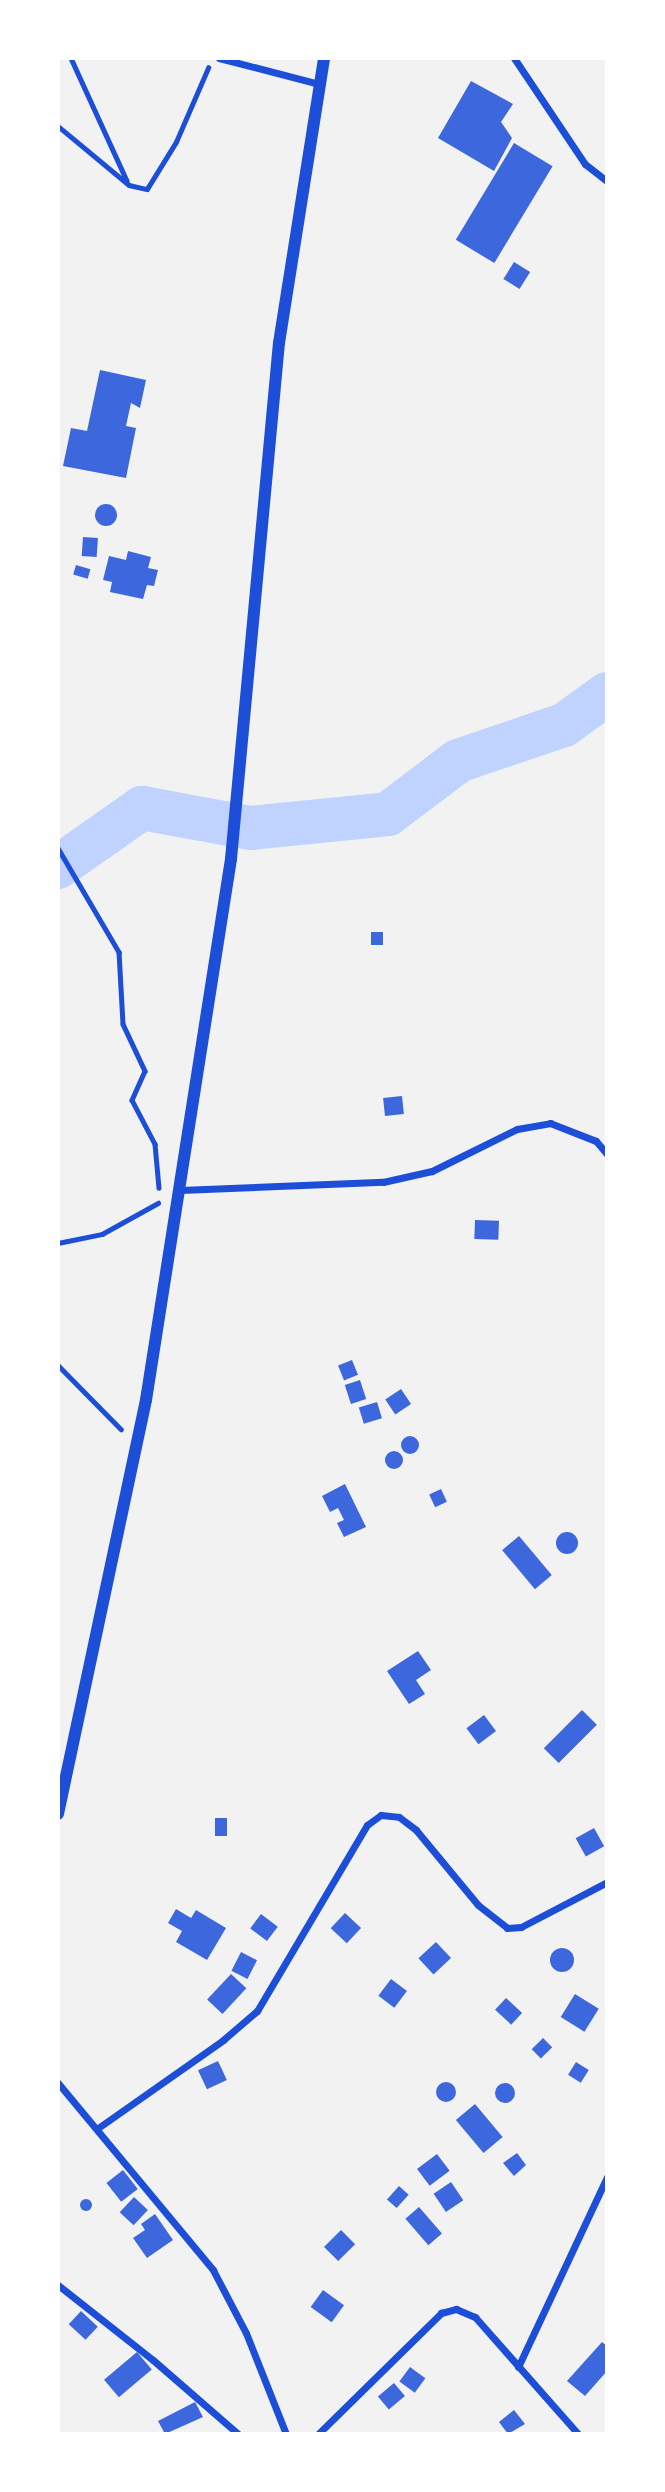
<!DOCTYPE html>
<style>
body{margin:0}
#map{position:relative;width:665px;height:2492px;overflow:hidden;background:#f2f2f2;font-family:"Fira Sans",sans-serif}
div>[style]{position:absolute}
[style*='--x']{left:calc(var(--x)*1px);top:calc(var(--y)*1px);width:calc(var(--w)*1px);rotate:calc(var(--a)*1deg)}
.river>*{height:44px;margin:-22px;padding:0 22px;transform-origin:22px;border-radius:22px;background:#bfd3fe}
.building>*{inset:0;background:#3d67dc;transform-origin:0 0}
.round{border-radius:50%}
.path>*{height:4.5px;margin:-2.25px;padding:0 2.25px;transform-origin:2.25px;border-radius:2.25px;background:#1d4ed8}
.minor>*{height:7px;margin:-3.5px;padding:0 3.5px;transform-origin:3.5px;border-radius:3.5px;background:#1d4ed8}
.tertiary>*{height:12px;margin:-6px;padding:0 6px;transform-origin:6px;border-radius:6px;background:#1d4ed8}
span{translate:-50% -50%;white-space:nowrap;text-align:center;line-height:1.15;-webkit-text-stroke:7px #fff;paint-order:stroke}
.frame{position:absolute;inset:0;border:60px solid #fff;pointer-events:none}
</style>
<div id="map">
<div class="river">
<i style="--x:58;--y:867;--w:103;--a:-35.1"></i>
<i style="--x:142;--y:808;--w:111;--a:10.4"></i>
<i style="--x:251;--y:828;--w:138;--a:-5.8"></i>
<i style="--x:388;--y:814;--w:88;--a:-37.1"></i>
<i style="--x:458;--y:761;--w:112;--a:-18.8"></i>
<i style="--x:564;--y:725;--w:53;--a:-35.8"></i>
</div>
<div class="building">
<i style="clip-path:polygon(471px 81px,513px 104px,501px 122px,512px 138px,494px 171px,438px 138px)"></i>
<i style="left:514px;top:143px;width:45px;height:113px;rotate:31deg"></i>
<i style="left:514px;top:262px;width:19px;height:20px;rotate:32deg"></i>
<i style="clip-path:polygon(100px 370px,146px 380px,140px 408px,131px 403px,126px 426px,136px 428px,126px 478px,63px 466px,71px 428px,87px 431px)"></i>
<i class="round" style="left:95px;top:504px;width:22px;height:22px"></i>
<i style="left:83px;top:537px;width:15px;height:19px;rotate:4deg"></i>
<i style="clip-path:polygon(128px 551px,151px 557px,148px 568px,158px 570px,154px 586px,147px 585px,143px 599px,110px 592px,112px 582px,103px 580px,109px 556px,126px 560px)"></i>
<i style="left:76px;top:565px;width:15px;height:10px;rotate:16deg"></i>
<i style="left:371px;top:932px;width:12px;height:13px"></i>
<i style="left:402px;top:1096px;width:18px;height:19px;rotate:84deg"></i>
<i style="left:475px;top:1220px;width:24px;height:19px;rotate:2deg"></i>
<i style="left:352px;top:1360px;width:16px;height:15px;rotate:68deg"></i>
<i style="left:360px;top:1380px;width:20px;height:16px;rotate:72deg"></i>
<i style="left:401px;top:1389px;width:18px;height:19px;rotate:56deg"></i>
<i style="left:377px;top:1402px;width:17px;height:19px;rotate:73deg"></i>
<i class="round" style="left:401px;top:1436px;width:18px;height:18px"></i>
<i class="round" style="left:385px;top:1451px;width:18px;height:18px"></i>
<i style="clip-path:polygon(345px 1484px,366px 1527px,344px 1537px,337px 1523px,344px 1520px,338px 1508px,330px 1512px,322px 1496px)"></i>
<i style="left:441px;top:1489px;width:14px;height:13px;rotate:65deg"></i>
<i class="round" style="left:556px;top:1532px;width:22px;height:22px"></i>
<i style="left:519px;top:1536px;width:51px;height:22px;rotate:50deg"></i>
<i style="clip-path:polygon(418px 1651px,431px 1670px,416px 1680px,425px 1694px,409px 1704px,387px 1671px)"></i>
<i style="left:582px;top:1710px;width:21px;height:54px;rotate:45deg"></i>
<i style="left:484px;top:1715px;width:20px;height:22px;rotate:53deg"></i>
<i style="left:215px;top:1818px;width:12px;height:18px"></i>
<i style="left:594px;top:1828px;width:21px;height:21px;rotate:61deg"></i>
<i style="clip-path:polygon(176px 1909px,191px 1918px,196px 1910px,226px 1928px,207px 1960px,176px 1942px,182px 1931px,168px 1923px)"></i>
<i style="left:345px;top:1913px;width:22px;height:21px;rotate:43deg"></i>
<i style="left:261px;top:1914px;width:21px;height:18px;rotate:37deg"></i>
<i style="left:436px;top:1942px;width:22px;height:24px;rotate:47deg"></i>
<i class="round" style="left:550px;top:1948px;width:24px;height:24px"></i>
<i style="left:241px;top:1952px;width:18px;height:21px;rotate:27deg"></i>
<i style="left:231px;top:1974px;width:21px;height:35px;rotate:43deg"></i>
<i style="left:391px;top:1979px;width:20px;height:21px;rotate:37deg"></i>
<i style="left:575px;top:1994px;width:28px;height:27px;rotate:32deg"></i>
<i style="left:506px;top:1998px;width:22px;height:16px;rotate:43deg"></i>
<i style="left:543px;top:2038px;width:13px;height:16px;rotate:45deg"></i>
<i style="left:218px;top:2061px;width:21px;height:22px;rotate:65deg"></i>
<i style="left:576px;top:2062px;width:15px;height:15px;rotate:32deg"></i>
<i class="round" style="left:436px;top:2082px;width:20px;height:20px"></i>
<i class="round" style="left:495px;top:2083px;width:20px;height:20px"></i>
<i style="left:475px;top:2104px;width:43px;height:25px;rotate:50deg"></i>
<i style="clip-path:polygon(517px 2153px,526px 2165px,514px 2176px,503px 2163px)"></i>
<i style="left:437px;top:2154px;width:21px;height:25px;rotate:53deg"></i>
<i style="left:123px;top:2170px;width:24px;height:21px;rotate:52deg"></i>
<i style="left:451px;top:2182px;width:22px;height:21px;rotate:56deg"></i>
<i style="left:399px;top:2186px;width:13px;height:18px;rotate:42deg"></i>
<i style="left:134px;top:2197px;width:19px;height:21px;rotate:43deg"></i>
<i class="round" style="left:80px;top:2199px;width:12px;height:12px"></i>
<i style="left:419px;top:2207px;width:35px;height:18px;rotate:49deg"></i>
<i style="clip-path:polygon(155px 2214px,173px 2240px,147px 2258px,133px 2238px,145px 2230px,141px 2224px)"></i>
<i style="left:341px;top:2230px;width:20px;height:24px;rotate:45deg"></i>
<i style="left:323px;top:2290px;width:26px;height:21px;rotate:36deg"></i>
<i style="left:81px;top:2311px;width:23px;height:18px;rotate:43deg"></i>
<i style="clip-path:polygon(602px 2342px,607px 2346px,607px 2371px,585px 2396px,567px 2381px)"></i>
<i style="left:137px;top:2352px;width:23px;height:43px;rotate:50deg"></i>
<i style="left:410px;top:2367px;width:19px;height:18px;rotate:36deg"></i>
<i style="left:394px;top:2383px;width:17px;height:21px;rotate:50deg"></i>
<i style="clip-path:polygon(195px 2402px,203px 2417px,165px 2434px,158px 2421px)"></i>
<i style="clip-path:polygon(514px 2410px,525px 2424px,508px 2434px,499px 2422px)"></i>
</div>
<div class="path">
<i style="--x:71;--y:58;--w:135;--a:65.5"></i>
<i style="--x:58;--y:126;--w:92;--a:39.7"></i>
<i style="--x:129;--y:185;--w:18;--a:13"></i>
<i style="--x:147;--y:189;--w:55;--a:-58.3"></i>
<i style="--x:176;--y:142;--w:81;--a:-66.6"></i>
<i style="--x:58;--y:848;--w:121;--a:59.6"></i>
<i style="--x:119;--y:952;--w:72;--a:86.8"></i>
<i style="--x:123;--y:1024;--w:52;--a:64.9"></i>
<i style="--x:145;--y:1071;--w:32;--a:114"></i>
<i style="--x:132;--y:1100;--w:50;--a:62.4"></i>
<i style="--x:155;--y:1144;--w:44;--a:84.8"></i>
<i style="--x:58;--y:1243;--w:45;--a:-11.6"></i>
<i style="--x:102;--y:1234;--w:64;--a:-29"></i>
<i style="--x:58;--y:1365;--w:90;--a:45.5"></i>
</div>
<div class="minor">
<i style="--x:219;--y:58;--w:103;--a:14.6"></i>
<i style="--x:514;--y:58;--w:128;--a:56.2"></i>
<i style="--x:585;--y:164;--w:28;--a:38"></i>
<i style="--x:180;--y:1190;--w:203;--a:-2.3"></i>
<i style="--x:383;--y:1182;--w:50;--a:-12.7"></i>
<i style="--x:432;--y:1171;--w:95;--a:-26.3"></i>
<i style="--x:517;--y:1129;--w:34;--a:-10"></i>
<i style="--x:550;--y:1123;--w:49;--a:21.4"></i>
<i style="--x:596;--y:1141;--w:17;--a:50"></i>
<i style="--x:58;--y:2083;--w:243;--a:50.3"></i>
<i style="--x:213;--y:2270;--w:71;--a:62.4"></i>
<i style="--x:246;--y:2333;--w:109;--a:68.4"></i>
<i style="--x:98;--y:2128;--w:153;--a:-35.1"></i>
<i style="--x:223;--y:2040;--w:45;--a:-40.5"></i>
<i style="--x:257;--y:2011;--w:216;--a:-59.4"></i>
<i style="--x:367;--y:1825;--w:17;--a:-36"></i>
<i style="--x:381;--y:1815;--w:18;--a:6"></i>
<i style="--x:399;--y:1817;--w:21;--a:37"></i>
<i style="--x:416;--y:1830;--w:97;--a:50.4"></i>
<i style="--x:478;--y:1905;--w:37;--a:38"></i>
<i style="--x:507;--y:1928;--w:14;--a:-4"></i>
<i style="--x:521;--y:1927;--w:97;--a:-27.6"></i>
<i style="--x:58;--y:2285;--w:121;--a:38.3"></i>
<i style="--x:153;--y:2360;--w:113;--a:41"></i>
<i style="--x:518;--y:2367;--w:210;--a:-64.9"></i>
<i style="--x:318;--y:2434;--w:173;--a:-44.5"></i>
<i style="--x:441;--y:2313;--w:16;--a:-15"></i>
<i style="--x:456;--y:2309;--w:21;--a:23"></i>
<i style="--x:475;--y:2317;--w:156;--a:48.6"></i>
</div>
<div class="tertiary">
<i style="--x:58;--y:1814;--w:423;--a:-78"></i>
<i style="--x:146;--y:1400;--w:548;--a:-81.07"></i>
<i style="--x:231;--y:859;--w:518;--a:-84.69"></i>
<i style="--x:279;--y:343;--w:289;--a:-81"></i>
</div>
<div class="frame"></div>
</div>
